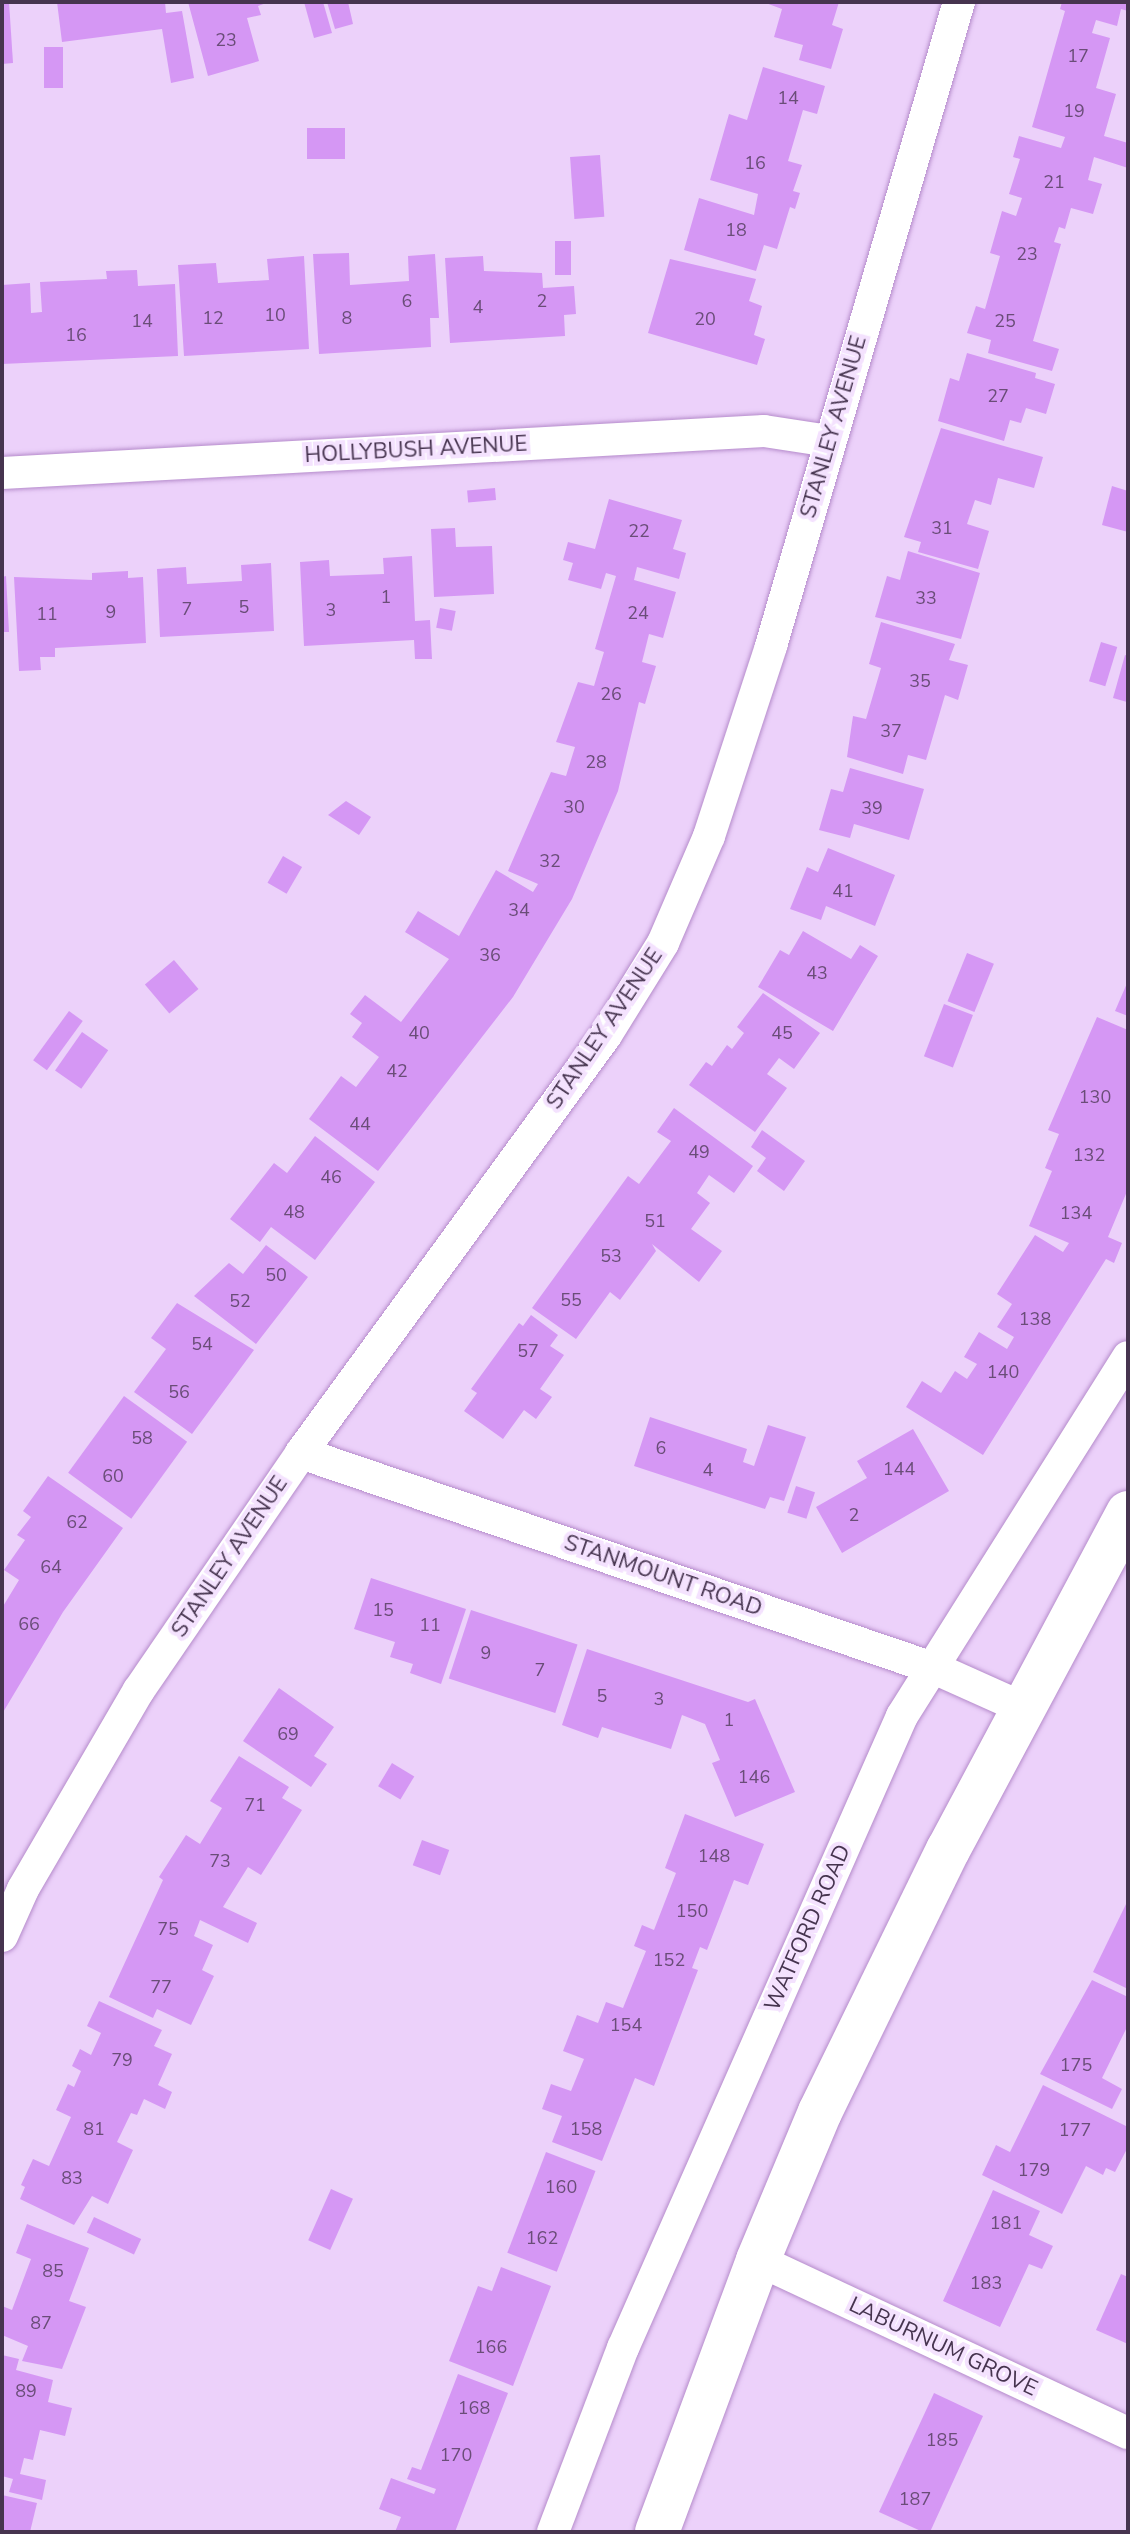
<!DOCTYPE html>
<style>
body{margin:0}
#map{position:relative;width:1130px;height:2534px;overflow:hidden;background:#ecd1fa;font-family:"Nunito Sans",sans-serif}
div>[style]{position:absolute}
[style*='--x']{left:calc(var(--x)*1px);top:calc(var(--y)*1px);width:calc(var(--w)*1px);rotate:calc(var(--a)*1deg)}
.building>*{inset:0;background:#d597f4;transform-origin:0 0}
.roads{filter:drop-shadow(0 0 2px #b58bcb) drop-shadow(0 0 2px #b58bcb)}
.street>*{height:32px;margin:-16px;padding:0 16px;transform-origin:16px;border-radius:16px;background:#fff}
.secondary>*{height:44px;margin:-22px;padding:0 22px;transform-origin:22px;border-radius:22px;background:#fff}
span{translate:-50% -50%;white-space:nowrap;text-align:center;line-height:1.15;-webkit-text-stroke:8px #f4e2fe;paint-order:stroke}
.number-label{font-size:18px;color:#6a4d78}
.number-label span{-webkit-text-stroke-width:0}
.street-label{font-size:22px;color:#46344f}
.frame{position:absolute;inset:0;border:4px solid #46344f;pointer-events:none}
</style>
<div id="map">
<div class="building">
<i style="clip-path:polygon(2px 2px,9px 2px,13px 63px,2px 64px)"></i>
<i style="clip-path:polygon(57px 2px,165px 2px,166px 13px,182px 11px,194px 78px,171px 83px,162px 29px,62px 42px)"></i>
<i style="clip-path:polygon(188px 2px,269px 2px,258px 6px,261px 15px,247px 18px,259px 61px,208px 76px)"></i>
<i style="clip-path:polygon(304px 2px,323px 2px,332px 33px,314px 38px)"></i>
<i style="clip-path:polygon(327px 2px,348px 2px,353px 24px,335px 29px)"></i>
<i style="clip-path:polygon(763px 2px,839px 2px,832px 25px,843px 29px,831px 69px,799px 60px,803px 45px,774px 37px,782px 9px)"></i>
<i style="clip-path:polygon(1062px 2px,1128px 2px,1128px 11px,1121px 9px,1117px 26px,1096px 20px,1092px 33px,1110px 38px,1096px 88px,1116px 94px,1104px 136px,1128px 143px,1128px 168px,1094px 157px,1088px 180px,1102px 184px,1093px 214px,1071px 208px,1065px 229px,1059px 227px,1054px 242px,1061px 244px,1033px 341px,1059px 349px,1052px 371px,988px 353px,991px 340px,967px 333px,976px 306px,985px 309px,1000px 256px,990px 253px,1002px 211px,1016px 216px,1022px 198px,1009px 194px,1020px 159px,1013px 157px,1019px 136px,1061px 148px,1065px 137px,1032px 127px,1065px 11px,1060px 9px)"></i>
<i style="left:44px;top:47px;width:19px;height:41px"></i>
<i style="clip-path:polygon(763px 67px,825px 86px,817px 114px,803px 110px,788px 161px,802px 165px,793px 191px,800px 193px,795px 209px,790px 207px,777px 249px,764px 245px,756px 271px,684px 250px,699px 198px,754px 215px,758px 194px,710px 180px,729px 114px,747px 120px)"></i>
<i style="left:345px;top:128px;width:31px;height:38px;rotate:90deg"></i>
<i style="left:600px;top:155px;width:62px;height:30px;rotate:86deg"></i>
<i style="left:555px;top:241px;width:16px;height:34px"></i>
<i style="clip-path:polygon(349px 253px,350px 285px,409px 281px,408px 256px,435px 254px,439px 318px,430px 318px,431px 347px,319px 354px,313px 254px)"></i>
<i style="clip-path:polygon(304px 256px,309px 349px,184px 356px,178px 265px,216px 263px,218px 283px,269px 280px,267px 259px)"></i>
<i style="clip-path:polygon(483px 256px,484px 271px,542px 273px,543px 288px,574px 286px,576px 314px,564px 315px,565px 336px,450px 343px,445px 258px)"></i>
<i style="clip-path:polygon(670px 259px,756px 279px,749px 301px,762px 306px,754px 335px,765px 339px,757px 365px,648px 333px)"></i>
<i style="clip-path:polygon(137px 270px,138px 286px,175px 284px,178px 356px,2px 364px,2px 285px,30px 283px,31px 313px,42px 312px,40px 282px,107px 279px,106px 271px)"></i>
<i style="clip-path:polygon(967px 353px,1036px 373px,1035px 378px,1055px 384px,1046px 414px,1026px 408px,1021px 423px,1010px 420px,1004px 441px,938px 421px,950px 378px,959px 381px)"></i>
<i style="clip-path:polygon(941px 428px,1043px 457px,1034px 488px,998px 478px,991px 505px,975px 500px,967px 524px,989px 531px,978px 569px,918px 552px,921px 542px,904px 537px)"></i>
<i style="clip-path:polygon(1112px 486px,1128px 491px,1128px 532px,1102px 525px)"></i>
<i style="left:495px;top:488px;width:12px;height:28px;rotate:85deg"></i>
<i style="clip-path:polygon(609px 499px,682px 520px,673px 549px,686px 553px,679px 579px,637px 567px,634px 580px,676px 592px,663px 638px,649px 634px,642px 662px,656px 666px,645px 704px,639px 702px,618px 791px,572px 899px,513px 997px,378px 1171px,309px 1119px,341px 1076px,356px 1087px,379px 1057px,352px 1037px,362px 1023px,350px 1014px,365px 995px,401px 1022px,449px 959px,405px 932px,418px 911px,459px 936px,496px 870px,533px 892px,538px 884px,508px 871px,551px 772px,566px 776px,575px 747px,556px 742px,578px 682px,594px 686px,604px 652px,595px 649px,616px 576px,606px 573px,601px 589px,568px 580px,573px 563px,563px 560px,568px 542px,595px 549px)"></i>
<i style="clip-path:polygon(455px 528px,456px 547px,492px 546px,494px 594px,434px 597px,431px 529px)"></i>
<i style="clip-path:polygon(908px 551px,980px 573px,961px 639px,875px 617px,887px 576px,900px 580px)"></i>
<i style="clip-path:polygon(412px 556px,415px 621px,430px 620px,432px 659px,415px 659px,414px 640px,304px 646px,300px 562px,329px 560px,330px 576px,384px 574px,383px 558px)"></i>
<i style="clip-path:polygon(271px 563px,274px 631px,160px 637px,157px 569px,186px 567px,187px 584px,242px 581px,241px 565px)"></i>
<i style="clip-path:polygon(128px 571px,128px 578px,143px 577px,146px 643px,55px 648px,55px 657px,40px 657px,41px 670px,19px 671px,14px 577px,92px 580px,92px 573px)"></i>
<i style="clip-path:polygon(6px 576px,9px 632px,2px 632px,2px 577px)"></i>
<i style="left:440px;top:608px;width:16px;height:20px;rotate:11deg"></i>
<i style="clip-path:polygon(881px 622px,955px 644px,949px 660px,968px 665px,958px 700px,945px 695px,926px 760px,908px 755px,903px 774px,847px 757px,853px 716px,866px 719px,881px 668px,869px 664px)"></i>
<i style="left:1101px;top:642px;width:17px;height:41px;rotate:17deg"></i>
<i style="clip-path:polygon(1125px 655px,1128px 656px,1127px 702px,1113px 698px)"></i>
<i style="clip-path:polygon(850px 768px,924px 789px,909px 840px,854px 824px,850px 838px,819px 830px,831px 789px,843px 792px)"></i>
<i style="clip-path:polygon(346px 801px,371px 817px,359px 835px,328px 815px)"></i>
<i style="clip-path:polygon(828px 848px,895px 875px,875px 926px,826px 906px,821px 920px,790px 909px,807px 867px,818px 872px)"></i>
<i style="left:283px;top:856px;width:22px;height:31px;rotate:30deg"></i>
<i style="clip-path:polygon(803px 931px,851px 959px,860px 945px,878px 956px,833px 1031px,758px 987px,780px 950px,789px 955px)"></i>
<i style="left:967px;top:953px;width:29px;height:52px;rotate:22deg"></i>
<i style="left:174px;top:960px;width:38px;height:38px;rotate:50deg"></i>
<i style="clip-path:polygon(1128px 981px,1128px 1016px,1115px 1011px)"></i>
<i style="clip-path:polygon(763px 993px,820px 1033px,794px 1069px,779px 1058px,767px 1074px,787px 1088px,755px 1132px,689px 1085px,706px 1062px,712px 1066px,727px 1045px,732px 1049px,744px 1033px,737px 1027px)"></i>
<i style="left:944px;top:1004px;width:31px;height:56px;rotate:21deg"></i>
<i style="left:69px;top:1011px;width:17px;height:61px;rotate:36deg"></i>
<i style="clip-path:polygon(1097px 1017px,1128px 1030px,1128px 1189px,1108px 1237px,1122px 1243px,1114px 1263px,1106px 1259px,983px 1455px,906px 1407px,922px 1381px,941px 1393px,955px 1371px,967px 1379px,977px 1364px,964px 1357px,979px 1332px,1007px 1349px,1014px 1337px,997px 1327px,1012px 1304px,997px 1294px,1035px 1235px,1063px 1252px,1069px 1243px,1029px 1226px,1052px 1171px,1045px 1168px,1059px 1134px,1048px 1130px)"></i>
<i style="left:82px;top:1032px;width:32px;height:47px;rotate:35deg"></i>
<i style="clip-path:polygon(674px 1108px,753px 1166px,734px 1193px,709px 1175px,697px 1193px,710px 1203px,691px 1229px,722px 1251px,699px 1282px,652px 1244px,656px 1251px,620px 1300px,610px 1292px,576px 1339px,532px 1308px,628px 1176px,639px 1184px,671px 1141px,657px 1132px)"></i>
<i style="clip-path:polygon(762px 1130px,805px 1161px,784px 1191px,757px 1171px,766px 1158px,751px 1147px)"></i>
<i style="clip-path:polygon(315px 1136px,375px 1182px,315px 1260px,271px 1227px,260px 1242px,230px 1219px,274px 1163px,287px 1173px)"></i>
<i style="clip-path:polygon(266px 1245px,308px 1277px,256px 1344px,194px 1296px,229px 1263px,243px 1274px)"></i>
<i style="clip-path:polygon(177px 1303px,254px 1350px,192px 1434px,134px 1392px,166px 1349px,151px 1338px)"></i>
<i style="clip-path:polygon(531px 1315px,558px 1335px,550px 1346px,564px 1355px,540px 1389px,552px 1397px,536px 1419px,524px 1410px,503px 1439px,464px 1411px,477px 1393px,471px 1389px,519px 1323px,523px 1326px)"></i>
<i style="left:124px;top:1396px;width:78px;height:95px;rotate:36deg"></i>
<i style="clip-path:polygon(650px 1417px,747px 1449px,743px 1462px,754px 1466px,768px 1425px,806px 1437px,784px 1501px,770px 1497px,765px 1509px,634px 1466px)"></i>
<i style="clip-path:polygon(913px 1429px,949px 1491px,842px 1553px,816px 1507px,867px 1478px,857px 1461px)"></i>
<i style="clip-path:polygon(48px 1476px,123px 1528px,63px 1612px,2px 1714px,2px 1608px,19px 1580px,4px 1570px,25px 1540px,17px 1535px,31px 1517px,23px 1511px)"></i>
<i style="left:796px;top:1486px;width:20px;height:28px;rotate:18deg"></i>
<i style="clip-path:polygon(371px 1578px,466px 1609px,441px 1684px,410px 1673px,413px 1664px,390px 1657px,395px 1642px,354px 1629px)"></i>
<i style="left:471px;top:1610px;width:112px;height:72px;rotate:18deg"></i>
<i style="clip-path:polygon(587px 1649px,748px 1702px,755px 1699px,795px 1792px,735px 1817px,712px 1763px,720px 1760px,705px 1724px,682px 1715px,671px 1749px,602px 1727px,598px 1738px,562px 1725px)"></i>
<i style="clip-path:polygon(279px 1688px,334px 1727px,314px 1756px,327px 1764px,311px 1787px,243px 1741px)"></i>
<i style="clip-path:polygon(239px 1756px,289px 1787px,282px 1798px,302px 1810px,261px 1875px,248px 1867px,223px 1907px,257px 1923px,248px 1943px,200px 1920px,194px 1936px,213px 1945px,202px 1970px,214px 1976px,191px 2025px,157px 2009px,153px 2018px,109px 1997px,163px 1880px,159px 1877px,186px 1835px,200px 1844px,222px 1808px,210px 1801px)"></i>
<i style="left:392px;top:1763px;width:26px;height:27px;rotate:31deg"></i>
<i style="clip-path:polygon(685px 1814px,764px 1844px,748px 1885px,734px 1880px,707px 1950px,700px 1947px,692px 1968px,698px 1970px,654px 2086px,635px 2078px,602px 2161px,552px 2142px,562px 2116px,542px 2109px,551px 2084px,571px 2091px,584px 2059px,563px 2051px,577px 2015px,598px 2023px,606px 2002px,623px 2008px,646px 1951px,634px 1946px,642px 1925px,654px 1930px,676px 1873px,665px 1868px)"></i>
<i style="left:422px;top:1840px;width:29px;height:27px;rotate:20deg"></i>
<i style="clip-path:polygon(1128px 1900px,1128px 1989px,1093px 1972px)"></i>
<i style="clip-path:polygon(1092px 1980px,1128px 1997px,1128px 2025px,1102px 2078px,1122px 2089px,1112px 2109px,1040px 2074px)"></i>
<i style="clip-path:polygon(99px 2001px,162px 2030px,154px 2046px,172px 2054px,158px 2085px,172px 2092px,165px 2109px,144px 2099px,137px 2115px,131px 2113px,117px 2142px,133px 2150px,108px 2204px,92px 2196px,74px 2225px,20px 2199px,25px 2187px,21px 2185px,33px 2159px,49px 2166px,71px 2117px,56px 2110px,68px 2084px,74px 2087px,81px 2071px,72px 2066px,80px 2049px,91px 2055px,101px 2033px,87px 2026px)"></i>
<i style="clip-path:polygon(1043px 2085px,1128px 2127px,1128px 2147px,1115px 2172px,1106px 2168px,1103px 2175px,1086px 2166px,1062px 2214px,982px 2175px,996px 2145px,1010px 2152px)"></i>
<i style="left:546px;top:2152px;width:53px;height:108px;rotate:21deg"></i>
<i style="left:331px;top:2189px;width:24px;height:56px;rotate:24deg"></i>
<i style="clip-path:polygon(993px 2190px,1040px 2211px,1029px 2235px,1053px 2246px,1042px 2269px,1029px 2264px,1000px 2327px,943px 2301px)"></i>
<i style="left:94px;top:2217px;width:52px;height:17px;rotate:25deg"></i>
<i style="clip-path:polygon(27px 2224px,89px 2248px,69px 2301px,86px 2307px,62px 2369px,22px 2361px,28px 2346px,2px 2335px,2px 2306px,12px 2310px,31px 2259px,16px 2253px)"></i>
<i style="clip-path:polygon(501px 2267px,551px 2286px,513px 2386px,449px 2361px,478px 2286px,492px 2291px)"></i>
<i style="clip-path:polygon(1121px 2274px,1128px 2277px,1128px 2344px,1096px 2330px)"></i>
<i style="clip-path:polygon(2px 2355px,19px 2359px,16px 2370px,53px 2380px,48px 2402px,72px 2408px,65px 2436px,40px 2430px,33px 2460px,24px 2458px,20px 2474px,46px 2480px,42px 2500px,9px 2492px,13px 2479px,2px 2476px)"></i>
<i style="clip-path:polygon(458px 2374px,508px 2393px,455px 2532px,395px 2532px,401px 2517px,379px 2509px,391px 2478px,434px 2494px,436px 2489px,407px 2479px,412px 2467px,421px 2470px)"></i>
<i style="clip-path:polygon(934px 2393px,983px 2416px,930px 2532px,923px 2532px,879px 2512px)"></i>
<i style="clip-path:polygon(2px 2495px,37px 2503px,30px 2532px,2px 2532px)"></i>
</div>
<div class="roads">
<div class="street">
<i style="--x:2;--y:473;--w:763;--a:-3.15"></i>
<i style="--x:764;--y:431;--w:66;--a:8.7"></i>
<i style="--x:301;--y:1453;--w:671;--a:18.79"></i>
<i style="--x:936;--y:1669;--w:95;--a:24.1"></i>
<i style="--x:2;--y:1936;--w:51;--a:-65.9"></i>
<i style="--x:23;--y:1889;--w:230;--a:-59.8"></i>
<i style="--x:139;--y:1690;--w:287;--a:-55.6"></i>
<i style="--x:301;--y:1453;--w:517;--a:-53.88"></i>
<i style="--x:606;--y:1035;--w:108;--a:-58.2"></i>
<i style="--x:663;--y:943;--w:116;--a:-66.7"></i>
<i style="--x:709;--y:836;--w:200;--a:-71.9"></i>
<i style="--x:771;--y:646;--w:671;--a:-73.73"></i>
<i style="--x:758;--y:2260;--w:408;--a:25.1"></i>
<i style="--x:553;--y:2532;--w:197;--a:-69.2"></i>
<i style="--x:623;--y:2348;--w:691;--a:-66.18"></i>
<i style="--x:902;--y:1716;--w:424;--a:-57.8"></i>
</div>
<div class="secondary">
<i style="--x:657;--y:2532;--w:290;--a:-69.6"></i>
<i style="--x:758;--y:2260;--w:160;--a:-67.3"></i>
<i style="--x:820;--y:2112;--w:292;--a:-64"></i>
<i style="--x:948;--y:1850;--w:382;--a:-61.9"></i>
</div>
</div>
<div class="number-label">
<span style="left:226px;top:40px">23</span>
<span style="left:1078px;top:56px">17</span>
<span style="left:788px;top:98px">14</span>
<span style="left:1074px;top:111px">19</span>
<span style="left:755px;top:163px">16</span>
<span style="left:1054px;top:182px">21</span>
<span style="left:736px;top:230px">18</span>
<span style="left:1027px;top:254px">23</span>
<span style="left:407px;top:301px">6</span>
<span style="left:542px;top:301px">2</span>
<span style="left:478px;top:307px">4</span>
<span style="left:275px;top:315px">10</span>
<span style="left:213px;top:318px">12</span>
<span style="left:347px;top:318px">8</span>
<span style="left:705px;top:319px">20</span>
<span style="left:142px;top:321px">14</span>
<span style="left:1005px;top:321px">25</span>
<span style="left:76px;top:335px">16</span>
<span style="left:998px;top:396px">27</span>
<span style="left:942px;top:528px">31</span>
<span style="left:639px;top:531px">22</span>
<span style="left:386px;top:597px">1</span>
<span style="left:926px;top:598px">33</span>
<span style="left:244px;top:607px">5</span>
<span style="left:187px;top:609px">7</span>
<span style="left:331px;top:610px">3</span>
<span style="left:111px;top:612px">9</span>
<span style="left:638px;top:613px">24</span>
<span style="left:47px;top:614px">11</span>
<span style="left:920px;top:681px">35</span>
<span style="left:611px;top:694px">26</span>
<span style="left:891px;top:731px">37</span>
<span style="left:596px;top:762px">28</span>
<span style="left:574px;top:807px">30</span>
<span style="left:872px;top:808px">39</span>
<span style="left:550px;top:861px">32</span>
<span style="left:843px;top:891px">41</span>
<span style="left:519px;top:910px">34</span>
<span style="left:490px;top:955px">36</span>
<span style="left:817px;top:973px">43</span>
<span style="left:419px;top:1033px">40</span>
<span style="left:782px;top:1033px">45</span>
<span style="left:397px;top:1071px">42</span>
<span style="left:1095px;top:1097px">130</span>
<span style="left:360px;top:1124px">44</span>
<span style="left:699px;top:1152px">49</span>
<span style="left:1089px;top:1155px">132</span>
<span style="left:331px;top:1177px">46</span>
<span style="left:294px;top:1212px">48</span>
<span style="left:1076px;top:1213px">134</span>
<span style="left:655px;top:1221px">51</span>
<span style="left:611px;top:1256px">53</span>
<span style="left:276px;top:1275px">50</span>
<span style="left:571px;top:1300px">55</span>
<span style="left:240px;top:1301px">52</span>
<span style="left:1035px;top:1319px">138</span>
<span style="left:202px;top:1344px">54</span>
<span style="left:528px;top:1351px">57</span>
<span style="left:1003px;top:1372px">140</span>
<span style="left:179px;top:1392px">56</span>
<span style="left:142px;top:1438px">58</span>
<span style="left:661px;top:1448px">6</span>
<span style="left:899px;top:1469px">144</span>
<span style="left:708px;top:1470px">4</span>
<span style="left:113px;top:1476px">60</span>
<span style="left:854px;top:1515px">2</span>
<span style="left:77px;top:1522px">62</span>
<span style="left:51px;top:1567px">64</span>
<span style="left:383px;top:1610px">15</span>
<span style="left:29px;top:1624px">66</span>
<span style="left:430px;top:1625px">11</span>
<span style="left:486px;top:1653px">9</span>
<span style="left:540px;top:1670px">7</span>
<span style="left:602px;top:1696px">5</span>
<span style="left:659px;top:1699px">3</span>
<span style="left:729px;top:1720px">1</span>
<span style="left:288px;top:1734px">69</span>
<span style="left:754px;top:1777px">146</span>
<span style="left:255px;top:1805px">71</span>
<span style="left:714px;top:1856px">148</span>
<span style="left:220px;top:1861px">73</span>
<span style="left:692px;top:1911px">150</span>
<span style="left:168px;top:1929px">75</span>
<span style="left:669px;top:1960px">152</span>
<span style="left:161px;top:1987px">77</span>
<span style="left:626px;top:2025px">154</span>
<span style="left:122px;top:2060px">79</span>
<span style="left:1076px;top:2065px">175</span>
<span style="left:94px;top:2129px">81</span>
<span style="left:586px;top:2129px">158</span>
<span style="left:1075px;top:2130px">177</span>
<span style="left:1034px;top:2170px">179</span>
<span style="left:72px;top:2178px">83</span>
<span style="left:561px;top:2187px">160</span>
<span style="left:1006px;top:2223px">181</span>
<span style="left:542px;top:2238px">162</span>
<span style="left:53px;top:2271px">85</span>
<span style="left:986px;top:2283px">183</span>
<span style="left:41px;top:2323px">87</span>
<span style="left:491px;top:2347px">166</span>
<span style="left:26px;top:2391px">89</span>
<span style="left:474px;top:2408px">168</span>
<span style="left:942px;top:2440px">185</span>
<span style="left:456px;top:2455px">170</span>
<span style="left:915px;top:2499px">187</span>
</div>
<div class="street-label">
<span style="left:834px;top:427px;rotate:-74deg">STANLEY AVENUE</span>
<span style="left:416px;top:450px;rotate:-3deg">HOLLYBUSH AVENUE</span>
<span style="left:605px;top:1029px;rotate:-56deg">STANLEY AVENUE</span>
<span style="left:230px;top:1557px;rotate:-56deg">STANLEY AVENUE</span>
<span style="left:663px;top:1576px;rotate:19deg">STANMOUNT ROAD</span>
<span style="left:808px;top:1928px;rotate:-66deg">WATFORD ROAD</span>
<span style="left:943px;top:2347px;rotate:25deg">LABURNUM GROVE</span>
</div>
<div class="frame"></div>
</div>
